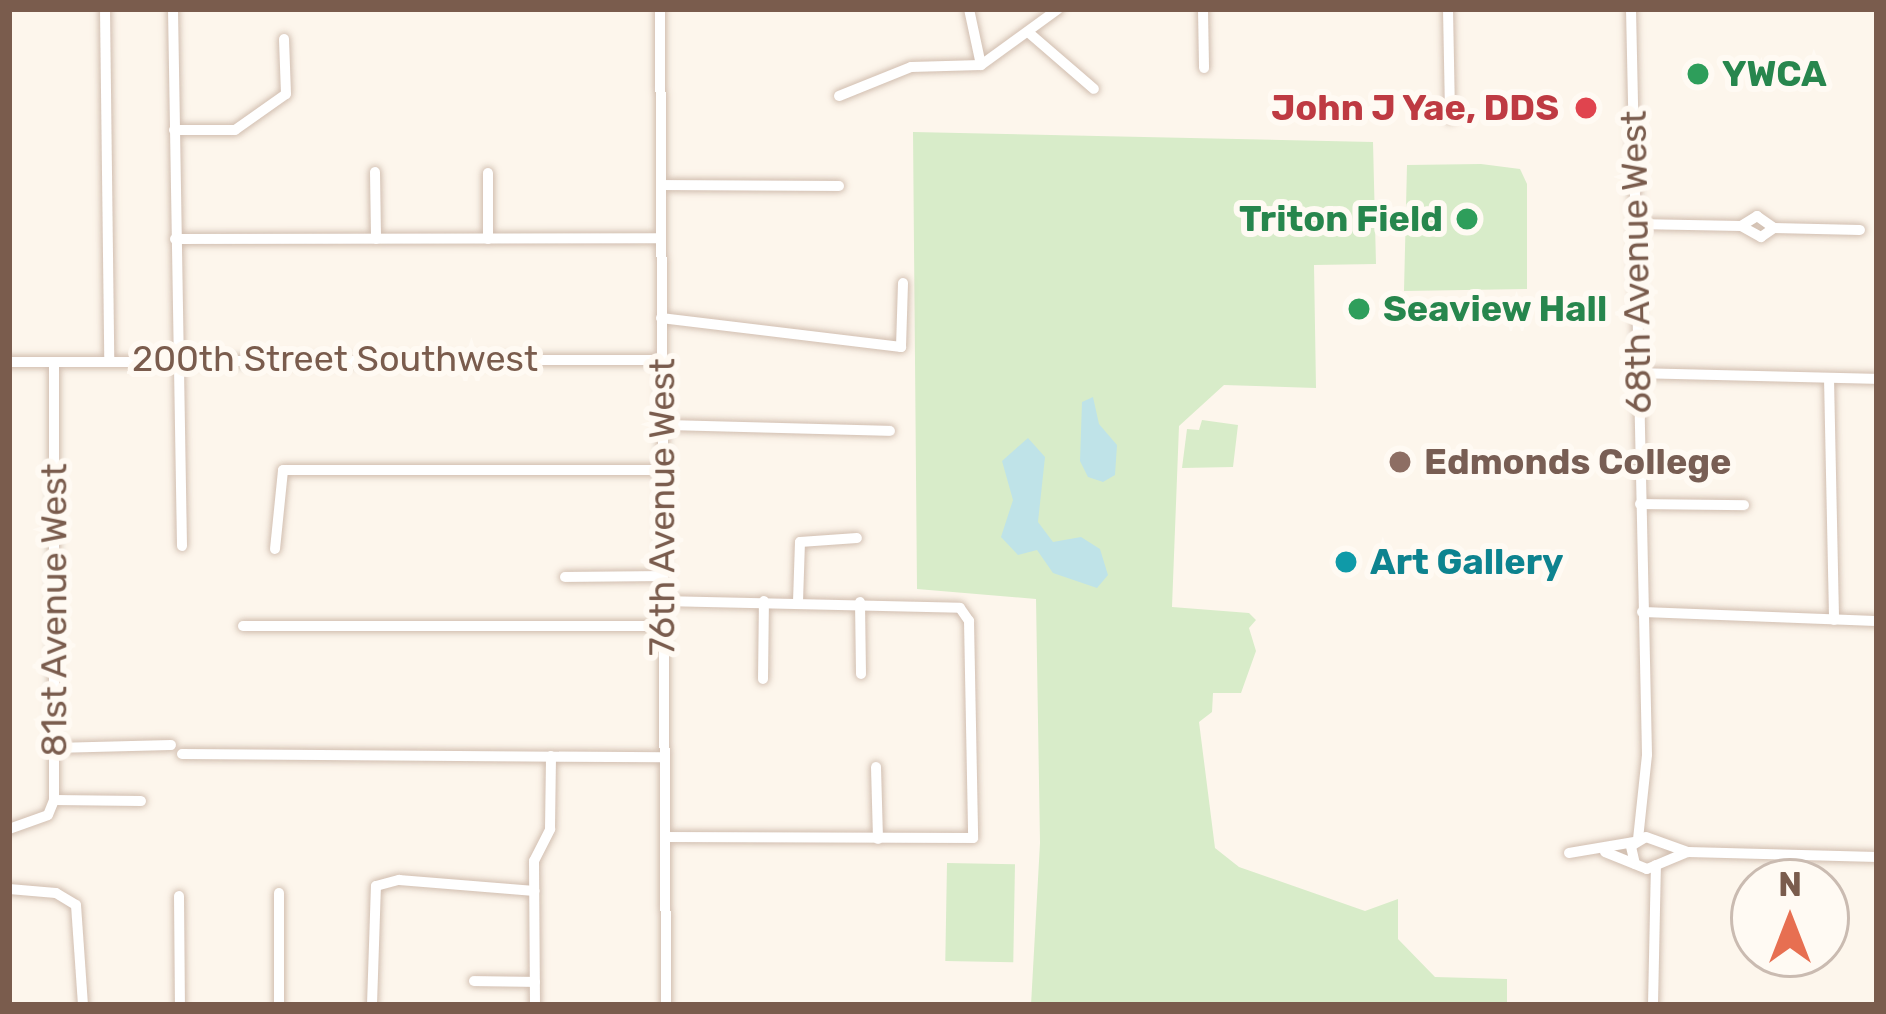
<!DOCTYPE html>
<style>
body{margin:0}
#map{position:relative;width:1886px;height:1014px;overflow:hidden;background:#fdf6ec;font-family:Rubik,sans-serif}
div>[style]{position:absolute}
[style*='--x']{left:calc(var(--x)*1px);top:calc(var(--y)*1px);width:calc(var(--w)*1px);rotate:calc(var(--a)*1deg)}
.green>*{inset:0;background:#d8ecc9;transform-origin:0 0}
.water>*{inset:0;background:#bfe3e8}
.roads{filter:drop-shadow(0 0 3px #d1beb0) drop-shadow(0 0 3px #d1beb0)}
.minor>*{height:10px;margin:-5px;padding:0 5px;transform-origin:5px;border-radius:5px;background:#fff}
.dots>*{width:33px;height:33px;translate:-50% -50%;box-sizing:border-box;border:6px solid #fffaf3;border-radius:50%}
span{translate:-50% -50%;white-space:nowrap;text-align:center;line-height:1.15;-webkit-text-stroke:12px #fffaf3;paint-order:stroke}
.leisure-label{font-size:36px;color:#27864d;font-weight:700}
.left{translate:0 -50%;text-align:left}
.right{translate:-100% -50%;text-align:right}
.health-label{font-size:36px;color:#be3a42;font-weight:700}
.street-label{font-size:36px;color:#7a5c4d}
.education-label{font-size:36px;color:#785e54;font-weight:700}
.culture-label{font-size:36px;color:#0d838f;font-weight:700}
.frame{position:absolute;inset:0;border:12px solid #7a5c4d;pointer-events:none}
.north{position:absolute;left:1730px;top:858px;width:120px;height:120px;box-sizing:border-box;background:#fffaf3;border:3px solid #cabbb1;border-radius:50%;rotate:0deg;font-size:33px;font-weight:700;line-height:48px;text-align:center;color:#7a5c4d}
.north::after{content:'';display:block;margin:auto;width:42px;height:54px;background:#e76f51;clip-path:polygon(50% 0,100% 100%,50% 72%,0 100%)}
</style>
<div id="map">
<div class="green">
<i style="clip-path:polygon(913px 132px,1373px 142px,1376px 264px,1314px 265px,1316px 388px,1224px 385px,1179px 426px,1172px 607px,1249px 613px,1256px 620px,1249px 628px,1256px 651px,1241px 693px,1213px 693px,1212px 712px,1199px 722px,1215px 848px,1239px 867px,1365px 911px,1398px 899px,1398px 939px,1435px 977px,1507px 979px,1507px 1005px,1031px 1005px,1040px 843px,1036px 599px,917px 589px)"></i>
<i style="clip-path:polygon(1481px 164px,1520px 169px,1527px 184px,1527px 289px,1404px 291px,1407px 165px)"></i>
<i style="clip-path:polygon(1202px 420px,1238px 425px,1233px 467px,1182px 468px,1187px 429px,1199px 430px)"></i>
<i style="left:947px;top:863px;width:68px;height:98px;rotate:1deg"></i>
</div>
<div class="water">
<i style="clip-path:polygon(1093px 397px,1099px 424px,1117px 445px,1115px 475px,1103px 482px,1088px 477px,1080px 461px,1082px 402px)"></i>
<i style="clip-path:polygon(1028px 438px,1045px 457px,1038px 522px,1053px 542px,1081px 537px,1100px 549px,1108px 575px,1097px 588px,1053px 573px,1037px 550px,1018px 555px,1001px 537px,1013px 500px,1002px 461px)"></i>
</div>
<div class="roads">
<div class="minor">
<i style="--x:105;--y:9;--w:350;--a:89.3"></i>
<i style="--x:173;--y:9;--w:537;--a:89.04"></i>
<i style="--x:660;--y:9;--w:996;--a:89.65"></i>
<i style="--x:969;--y:9;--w:57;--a:77.9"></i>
<i style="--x:1203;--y:9;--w:59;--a:89"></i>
<i style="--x:1448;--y:9;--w:109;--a:88.9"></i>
<i style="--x:1631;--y:9;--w:746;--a:88.77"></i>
<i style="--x:1647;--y:755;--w:84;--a:96.1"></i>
<i style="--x:1028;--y:32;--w:87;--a:40.8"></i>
<i style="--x:839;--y:96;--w:78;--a:-21.9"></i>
<i style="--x:911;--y:67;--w:70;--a:-1.6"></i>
<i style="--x:981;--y:65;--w:95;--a:-36"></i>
<i style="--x:174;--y:130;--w:61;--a:0"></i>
<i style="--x:235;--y:130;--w:62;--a:-35.2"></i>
<i style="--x:286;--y:94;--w:55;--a:-92.1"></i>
<i style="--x:375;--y:172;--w:67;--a:89.1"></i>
<i style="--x:661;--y:185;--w:178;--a:0.3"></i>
<i style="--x:1636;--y:224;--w:105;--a:1.1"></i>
<i style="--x:1741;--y:226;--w:19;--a:-32"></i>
<i style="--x:1757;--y:216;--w:21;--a:35"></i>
<i style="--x:1741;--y:226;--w:23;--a:29"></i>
<i style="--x:1761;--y:237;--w:16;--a:-35"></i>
<i style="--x:1774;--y:228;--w:86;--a:1.3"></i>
<i style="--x:175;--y:239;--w:486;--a:-0.1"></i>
<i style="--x:488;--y:239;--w:66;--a:-90"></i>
<i style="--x:661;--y:318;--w:242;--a:6.9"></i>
<i style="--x:901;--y:347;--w:64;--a:-88.2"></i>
<i style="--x:9;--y:362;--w:653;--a:-0.18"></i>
<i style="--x:1639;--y:373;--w:238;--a:1.4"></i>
<i style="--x:1829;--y:378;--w:242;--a:88.8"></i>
<i style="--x:663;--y:425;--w:227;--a:1.5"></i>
<i style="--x:1640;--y:504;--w:104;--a:0.6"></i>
<i style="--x:275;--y:549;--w:79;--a:-84.2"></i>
<i style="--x:283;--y:470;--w:379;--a:0"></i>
<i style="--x:565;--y:577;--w:97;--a:-0.6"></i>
<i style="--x:662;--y:601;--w:298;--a:1.3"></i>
<i style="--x:960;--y:608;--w:16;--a:55"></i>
<i style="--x:969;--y:621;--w:217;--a:88.9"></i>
<i style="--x:973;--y:838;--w:307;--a:-179.8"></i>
<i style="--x:798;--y:602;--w:60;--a:-88.1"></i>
<i style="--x:800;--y:542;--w:57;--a:-4"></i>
<i style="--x:860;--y:602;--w:72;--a:89.2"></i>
<i style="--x:1642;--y:612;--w:235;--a:2.2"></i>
<i style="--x:243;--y:626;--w:419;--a:0"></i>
<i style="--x:763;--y:679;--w:78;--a:-89.3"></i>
<i style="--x:54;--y:748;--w:117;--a:-1.5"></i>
<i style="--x:182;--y:754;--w:482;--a:0.4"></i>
<i style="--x:876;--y:767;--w:72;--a:88.4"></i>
<i style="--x:54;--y:800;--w:87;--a:0.7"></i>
<i style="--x:9;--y:829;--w:41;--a:-19.7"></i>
<i style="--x:48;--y:815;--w:16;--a:-68"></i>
<i style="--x:54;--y:800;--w:438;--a:-90"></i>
<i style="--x:1605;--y:852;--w:45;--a:22"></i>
<i style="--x:1647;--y:869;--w:41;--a:-22.8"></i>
<i style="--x:1569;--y:853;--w:66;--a:-9.6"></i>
<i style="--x:1635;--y:864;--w:18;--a:-103"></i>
<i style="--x:1631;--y:846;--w:17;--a:-31"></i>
<i style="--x:1646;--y:837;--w:45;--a:19.7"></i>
<i style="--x:1688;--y:852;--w:189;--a:1.5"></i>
<i style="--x:9;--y:889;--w:47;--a:4.9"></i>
<i style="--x:56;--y:893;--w:23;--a:31"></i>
<i style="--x:76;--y:905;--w:100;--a:86"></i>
<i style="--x:279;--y:893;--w:112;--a:90"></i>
<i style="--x:179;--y:896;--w:109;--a:89.5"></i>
<i style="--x:474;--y:981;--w:61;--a:0.9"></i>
<i style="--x:372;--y:1005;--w:119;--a:-88.1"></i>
<i style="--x:376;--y:886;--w:24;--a:-15"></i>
<i style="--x:399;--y:880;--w:136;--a:4.6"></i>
<i style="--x:535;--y:1005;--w:144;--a:-90.4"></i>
<i style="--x:534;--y:861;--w:36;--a:-63"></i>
<i style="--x:550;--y:829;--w:73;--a:-89.2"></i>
<i style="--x:1653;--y:1005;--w:140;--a:-88.8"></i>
</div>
</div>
<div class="dots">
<i style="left:1698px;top:74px;background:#2e9e5b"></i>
<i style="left:1586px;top:108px;background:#e0444e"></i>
<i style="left:1467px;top:219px;background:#2e9e5b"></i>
<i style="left:1359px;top:309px;background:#2e9e5b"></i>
<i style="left:1400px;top:462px;background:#8d6e63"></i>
<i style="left:1346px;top:562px;background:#0f9aa8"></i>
</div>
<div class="leisure-label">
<span class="left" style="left:1722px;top:74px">YWCA</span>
<span class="right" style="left:1443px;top:219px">Triton Field</span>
<span class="left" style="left:1383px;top:309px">Seaview Hall</span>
</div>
<div class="health-label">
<span class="right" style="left:1559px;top:108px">John J Yae, DDS</span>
</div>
<div class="street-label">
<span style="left:1636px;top:262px;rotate:-91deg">68th Avenue West</span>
<span style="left:335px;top:359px">200th Street Southwest</span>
<span style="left:662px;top:507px;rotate:-90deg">76th Avenue West</span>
<span style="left:54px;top:610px;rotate:-90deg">81st Avenue West</span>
</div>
<div class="education-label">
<span class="left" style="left:1424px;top:462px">Edmonds College</span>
</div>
<div class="culture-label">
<span class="left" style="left:1370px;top:562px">Art Gallery</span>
</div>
<div class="frame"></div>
<div class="north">N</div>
</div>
